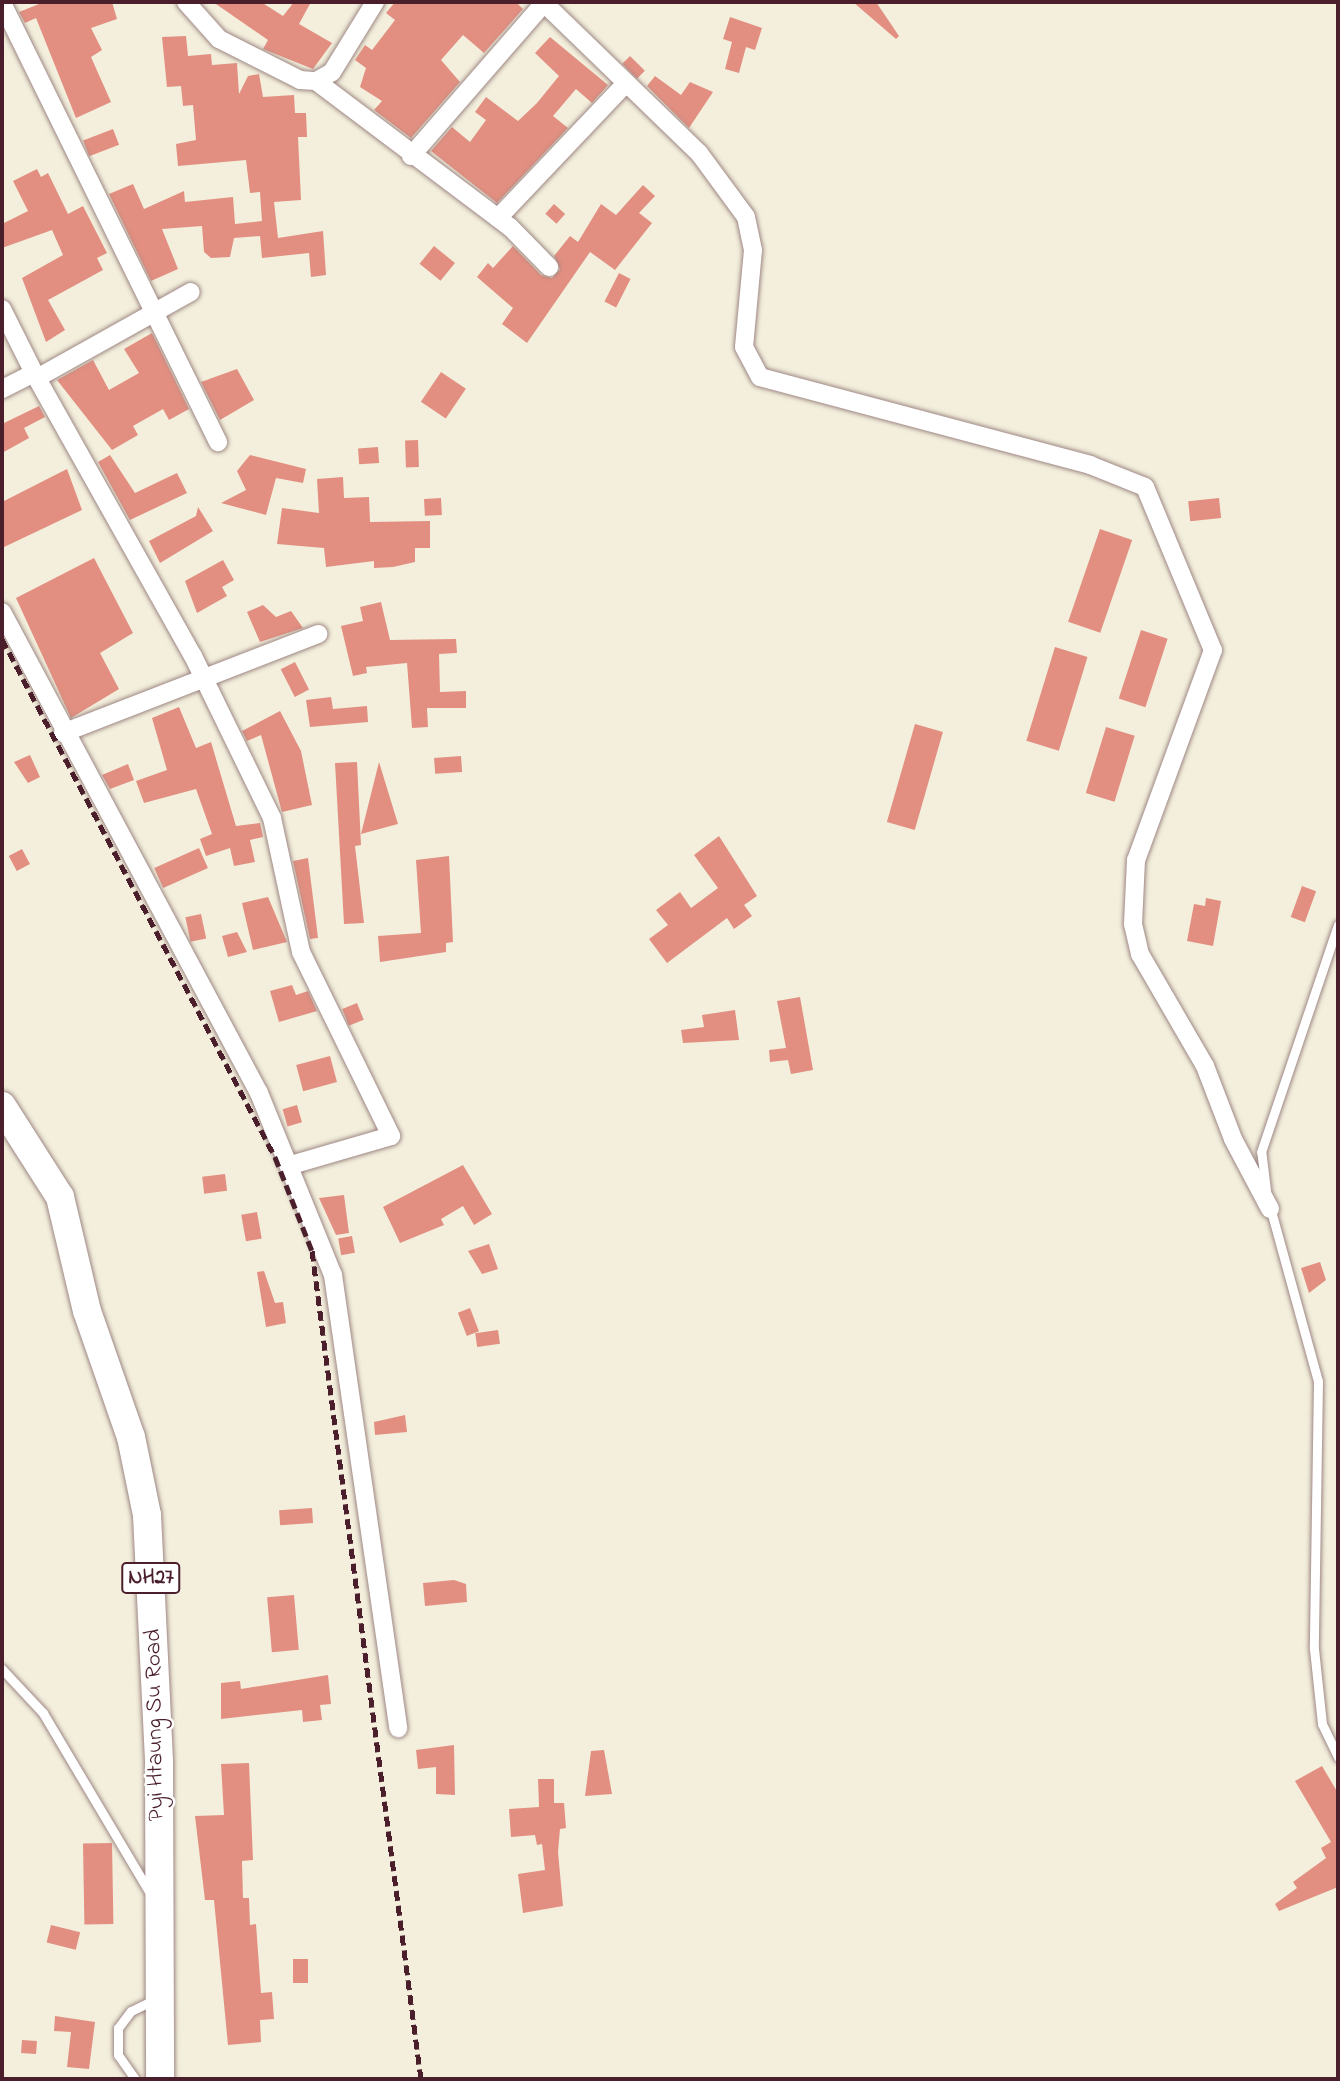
<!DOCTYPE html>
<style>
body{margin:0}
#map{position:relative;width:1340px;height:2081px;overflow:hidden;background:#f3efdc;font-family:"Indie Flower",sans-serif}
div>[style]{position:absolute}
[style*='--x']{left:calc(var(--x)*1px);top:calc(var(--y)*1px);width:calc(var(--w)*1px);rotate:calc(var(--a)*1deg)}
.building>*{inset:0;background:#e28f81;transform-origin:0 0}
.roads{filter:drop-shadow(0 0 2px #9e8784) drop-shadow(0 0 2px #9e8784)}
.service>*{height:9px;margin:-4.5px;padding:0 4.5px;transform-origin:4.5px;border-radius:4.5px;background:#fff}
.minor>*{height:18px;margin:-9px;padding:0 9px;transform-origin:9px;border-radius:9px;background:#fff}
.trunk>*{height:28px;margin:-14px;padding:0 14px;transform-origin:14px;border-radius:14px;background:#fff}
.rail>*{height:5px;margin-top:-2.5px;transform-origin:0;background:repeating-linear-gradient(90deg,#4a1f2b 0 10px,transparent 0 15px)}
span{translate:-50% -50%;white-space:nowrap;text-align:center;line-height:1.15;-webkit-text-stroke:5px #fff;paint-order:stroke}
.shield-label span{padding:2px 5px;background:#fff;border:2px solid;border-radius:5px;-webkit-text-stroke-width:0}
.shield-label{font-size:21px;color:#4a1f2b;font-weight:700}
.street-label{font-size:23px;color:#4a1f2b}
.frame{position:absolute;inset:0;border:4px solid #4a1f2b;pointer-events:none}
</style>
<div id="map">
<div class="building">
<i style="clip-path:polygon(44px 2px,112px 2px,117px 19px,91px 28px,102px 50px,91px 57px,111px 102px,76px 118px,36px 18px,25px 23px,19px 12px)"></i>
<i style="clip-path:polygon(213px 2px,261px 2px,283px 16px,294px 2px,311px 2px,299px 24px,332px 43px,313px 69px,263px 49px,268px 40px)"></i>
<i style="clip-path:polygon(395px 2px,516px 2px,523px 9px,484px 53px,463px 35px,441px 60px,460px 82px,411px 138px,374px 110px,382px 101px,360px 87px,366px 68px,355px 60px,365px 45px,372px 50px,395px 20px,386px 13px)"></i>
<i style="clip-path:polygon(853px 2px,876px 2px,899px 36px,896px 39px)"></i>
<i style="clip-path:polygon(730px 17px,762px 28px,755px 50px,746px 47px,739px 73px,725px 69px,732px 42px,723px 39px)"></i>
<i style="clip-path:polygon(186px 36px,188px 56px,211px 54px,212px 65px,237px 63px,239px 94px,248px 76px,259px 74px,263px 97px,294px 95px,295px 113px,306px 113px,307px 137px,298px 137px,301px 200px,274px 202px,278px 238px,323px 231px,326px 275px,311px 277px,309px 253px,262px 258px,260px 236px,234px 238px,230px 257px,211px 258px,204px 252px,202px 226px,162px 229px,178px 269px,151px 281px,109px 194px,133px 184px,144px 209px,184px 191px,185px 202px,233px 197px,235px 224px,262px 221px,260px 192px,250px 193px,246px 160px,178px 166px,176px 144px,196px 140px,193px 105px,183px 106px,181px 86px,167px 87px,162px 37px)"></i>
<i style="clip-path:polygon(550px 37px,608px 85px,592px 103px,576px 89px,553px 116px,568px 128px,497px 203px,431px 151px,452px 127px,470px 142px,486px 120px,475px 112px,486px 97px,518px 121px,537px 103px,559px 76px,535px 53px)"></i>
<i style="left:630px;top:56px;width:21px;height:11px;rotate:45deg"></i>
<i style="clip-path:polygon(655px 76px,681px 95px,690px 82px,713px 92px,689px 128px,647px 86px)"></i>
<i style="left:113px;top:129px;width:17px;height:32px;rotate:69deg"></i>
<i style="clip-path:polygon(37px 169px,41px 177px,48px 173px,68px 214px,83px 206px,107px 253px,97px 258px,103px 270px,48px 300px,65px 330px,46px 342px,22px 278px,63px 255px,52px 230px,2px 248px,2px 224px,28px 211px,13px 181px)"></i>
<i style="clip-path:polygon(643px 185px,655px 196px,639px 213px,652px 223px,615px 270px,590px 252px,527px 343px,502px 324px,513px 308px,477px 277px,488px 263px,493px 268px,513px 246px,541px 275px,552px 278px,560px 269px,554px 256px,570px 236px,578px 242px,601px 204px,616px 215px)"></i>
<i style="left:554px;top:204px;width:15px;height:13px;rotate:42deg"></i>
<i style="left:434px;top:246px;width:27px;height:23px;rotate:39deg"></i>
<i style="left:619px;top:273px;width:13px;height:32px;rotate:27deg"></i>
<i style="clip-path:polygon(152px 333px,189px 409px,169px 420px,163px 409px,133px 426px,138px 435px,112px 450px,57px 380px,93px 360px,109px 390px,139px 373px,124px 349px)"></i>
<i style="clip-path:polygon(237px 369px,254px 400px,220px 420px,201px 382px)"></i>
<i style="left:441px;top:372px;width:30px;height:36px;rotate:34deg"></i>
<i style="clip-path:polygon(39px 406px,45px 417px,24px 428px,29px 438px,2px 453px,2px 424px)"></i>
<i style="left:418px;top:440px;width:27px;height:13px;rotate:88deg"></i>
<i style="left:378px;top:447px;width:16px;height:20px;rotate:86deg"></i>
<i style="clip-path:polygon(110px 455px,135px 493px,177px 473px,187px 493px,130px 520px,98px 462px)"></i>
<i style="clip-path:polygon(250px 455px,306px 469px,303px 483px,276px 478px,266px 515px,221px 503px,246px 490px,237px 471px)"></i>
<i style="clip-path:polygon(67px 469px,82px 510px,2px 548px,2px 502px)"></i>
<i style="clip-path:polygon(343px 477px,344px 498px,369px 497px,370px 522px,430px 521px,430px 548px,415px 548px,415px 562px,393px 567px,374px 568px,374px 561px,326px 567px,324px 548px,277px 544px,282px 508px,319px 513px,317px 479px)"></i>
<i style="left:441px;top:498px;width:17px;height:17px;rotate:87deg"></i>
<i style="left:1219px;top:498px;width:20px;height:31px;rotate:84deg"></i>
<i style="clip-path:polygon(198px 507px,213px 531px,160px 563px,149px 541px,196px 516px)"></i>
<i style="left:1100px;top:529px;width:34px;height:98px;rotate:19deg"></i>
<i style="clip-path:polygon(94px 558px,133px 633px,100px 653px,119px 689px,71px 718px,16px 598px)"></i>
<i style="clip-path:polygon(223px 560px,234px 580px,222px 587px,227px 596px,197px 613px,185px 581px)"></i>
<i style="clip-path:polygon(381px 602px,390px 640px,456px 639px,457px 653px,439px 654px,440px 692px,466px 691px,466px 708px,427px 708px,428px 727px,412px 728px,407px 663px,366px 667px,367px 673px,353px 676px,341px 626px,363px 621px,360px 607px)"></i>
<i style="clip-path:polygon(263px 605px,276px 617px,291px 611px,303px 628px,260px 642px,247px 612px)"></i>
<i style="left:1141px;top:630px;width:28px;height:72px;rotate:18deg"></i>
<i style="left:1055px;top:647px;width:34px;height:98px;rotate:17deg"></i>
<i style="left:295px;top:662px;width:31px;height:16px;rotate:63deg"></i>
<i style="clip-path:polygon(331px 697px,333px 709px,367px 706px,368px 722px,310px 727px,306px 700px)"></i>
<i style="clip-path:polygon(179px 707px,196px 748px,211px 742px,236px 826px,260px 823px,263px 837px,250px 840px,255px 862px,234px 866px,230px 848px,206px 856px,200px 839px,212px 834px,196px 789px,144px 803px,136px 781px,167px 770px,152px 718px)"></i>
<i style="clip-path:polygon(280px 711px,301px 751px,312px 805px,282px 812px,261px 735px,247px 741px,242px 731px)"></i>
<i style="left:915px;top:724px;width:29px;height:102px;rotate:16deg"></i>
<i style="left:1106px;top:727px;width:30px;height:69px;rotate:17deg"></i>
<i style="clip-path:polygon(30px 755px,40px 777px,28px 783px,14px 762px)"></i>
<i style="left:461px;top:756px;width:16px;height:27px;rotate:86deg"></i>
<i style="clip-path:polygon(357px 762px,361px 845px,355px 846px,364px 923px,344px 924px,335px 763px)"></i>
<i style="clip-path:polygon(379px 762px,398px 824px,361px 834px)"></i>
<i style="clip-path:polygon(128px 764px,134px 780px,110px 789px,102px 775px)"></i>
<i style="clip-path:polygon(719px 836px,757px 896px,744px 905px,752px 916px,734px 929px,727px 918px,667px 963px,649px 939px,668px 925px,656px 910px,680px 892px,691px 908px,718px 888px,694px 855px)"></i>
<i style="left:199px;top:848px;width:22px;height:49px;rotate:66deg"></i>
<i style="left:22px;top:849px;width:17px;height:15px;rotate:62deg"></i>
<i style="clip-path:polygon(449px 856px,453px 942px,446px 943px,446px 952px,380px 962px,378px 936px,421px 933px,416px 860px)"></i>
<i style="clip-path:polygon(308px 858px,318px 938px,310px 939px,293px 861px)"></i>
<i style="left:1302px;top:886px;width:15px;height:33px;rotate:20deg"></i>
<i style="clip-path:polygon(268px 897px,287px 942px,253px 950px,242px 903px)"></i>
<i style="clip-path:polygon(1206px 898px,1221px 901px,1213px 946px,1187px 941px,1194px 904px,1205px 906px)"></i>
<i style="left:201px;top:914px;width:25px;height:16px;rotate:78deg"></i>
<i style="clip-path:polygon(237px 932px,247px 952px,228px 957px,222px 936px)"></i>
<i style="clip-path:polygon(292px 985px,296px 995px,308px 991px,317px 1011px,279px 1022px,270px 991px)"></i>
<i style="clip-path:polygon(800px 997px,813px 1070px,791px 1074px,788px 1060px,770px 1062px,769px 1050px,786px 1048px,777px 1001px)"></i>
<i style="left:357px;top:1003px;width:18px;height:16px;rotate:68deg"></i>
<i style="clip-path:polygon(735px 1010px,739px 1040px,683px 1043px,681px 1030px,704px 1027px,702px 1015px)"></i>
<i style="left:330px;top:1056px;width:27px;height:35px;rotate:75deg"></i>
<i style="left:297px;top:1105px;width:18px;height:15px;rotate:74deg"></i>
<i style="clip-path:polygon(463px 1165px,492px 1214px,474px 1225px,463px 1206px,441px 1219px,444px 1225px,400px 1243px,383px 1207px)"></i>
<i style="left:225px;top:1174px;width:17px;height:23px;rotate:83deg"></i>
<i style="clip-path:polygon(344px 1195px,349px 1233px,336px 1235px,319px 1198px)"></i>
<i style="left:257px;top:1212px;width:27px;height:16px;rotate:80deg"></i>
<i style="left:352px;top:1236px;width:17px;height:14px;rotate:80deg"></i>
<i style="clip-path:polygon(489px 1244px,498px 1269px,482px 1274px,468px 1251px)"></i>
<i style="clip-path:polygon(1320px 1262px,1326px 1280px,1309px 1293px,1301px 1268px)"></i>
<i style="clip-path:polygon(264px 1271px,275px 1303px,283px 1302px,286px 1323px,266px 1327px,257px 1272px)"></i>
<i style="left:470px;top:1308px;width:25px;height:13px;rotate:69deg"></i>
<i style="left:498px;top:1330px;width:14px;height:23px;rotate:82deg"></i>
<i style="clip-path:polygon(405px 1415px,407px 1432px,375px 1435px,374px 1422px)"></i>
<i style="left:312px;top:1508px;width:15px;height:33px;rotate:86deg"></i>
<i style="clip-path:polygon(454px 1580px,466px 1584px,467px 1602px,425px 1606px,423px 1583px)"></i>
<i style="left:294px;top:1595px;width:55px;height:27px;rotate:85deg"></i>
<i style="clip-path:polygon(328px 1675px,331px 1704px,320px 1705px,322px 1720px,303px 1722px,302px 1710px,221px 1719px,221px 1683px,240px 1681px,241px 1689px)"></i>
<i style="clip-path:polygon(454px 1745px,455px 1795px,436px 1794px,436px 1767px,418px 1769px,416px 1750px)"></i>
<i style="clip-path:polygon(604px 1750px,612px 1794px,585px 1796px,591px 1751px)"></i>
<i style="clip-path:polygon(249px 1763px,253px 1860px,242px 1861px,243px 1898px,249px 1898px,250px 1925px,256px 1924px,261px 1993px,272px 1992px,274px 2019px,260px 2020px,261px 2042px,228px 2045px,214px 1900px,205px 1900px,195px 1816px,224px 1815px,221px 1764px)"></i>
<i style="clip-path:polygon(1322px 1766px,1338px 1793px,1338px 1887px,1279px 1911px,1275px 1904px,1297px 1888px,1293px 1882px,1326px 1858px,1321px 1848px,1331px 1842px,1295px 1781px)"></i>
<i style="clip-path:polygon(538px 1779px,554px 1779px,554px 1803px,564px 1803px,566px 1828px,560px 1829px,558px 1852px,563px 1906px,523px 1913px,518px 1874px,545px 1870px,542px 1844px,537px 1845px,535px 1835px,511px 1837px,509px 1809px,539px 1807px)"></i>
<i style="left:112px;top:1843px;width:81px;height:29px;rotate:89deg"></i>
<i style="left:51px;top:1925px;width:30px;height:18px;rotate:14deg"></i>
<i style="left:293px;top:1959px;width:15px;height:24px"></i>
<i style="clip-path:polygon(55px 2016px,95px 2022px,89px 2069px,67px 2067px,71px 2032px,54px 2031px)"></i>
<i style="left:22px;top:2040px;width:15px;height:13px;rotate:4deg"></i>
</div>
<div class="roads">
<div class="service">
<i style="--x:1266;--y:1190;--w:38;--a:-97"></i>
<i style="--x:1261;--y:1152;--w:240;--a:-71.3"></i>
<i style="--x:1270;--y:1207;--w:180;--a:74.6"></i>
<i style="--x:1318;--y:1381;--w:268;--a:90.9"></i>
<i style="--x:1314;--y:1649;--w:75;--a:83.9"></i>
<i style="--x:1322;--y:1724;--w:37;--a:64"></i>
<i style="--x:2;--y:1669;--w:60;--a:47"></i>
<i style="--x:43;--y:1713;--w:212;--a:59.3"></i>
<i style="--x:135;--y:2079;--w:29;--a:-125"></i>
<i style="--x:118;--y:2055;--w:27;--a:-90"></i>
<i style="--x:118;--y:2028;--w:21;--a:-53"></i>
<i style="--x:131;--y:2011;--w:28;--a:-26"></i>
</div>
<div class="minor">
<i style="--x:186;--y:2;--w:50;--a:48.3"></i>
<i style="--x:219;--y:39;--w:91;--a:26.8"></i>
<i style="--x:300;--y:80;--w:16;--a:4"></i>
<i style="--x:316;--y:81;--w:18;--a:-29"></i>
<i style="--x:332;--y:72;--w:82;--a:-58.4"></i>
<i style="--x:543;--y:2;--w:217;--a:44.1"></i>
<i style="--x:699;--y:153;--w:79;--a:53.7"></i>
<i style="--x:746;--y:217;--w:34;--a:78"></i>
<i style="--x:753;--y:250;--w:97;--a:95.3"></i>
<i style="--x:744;--y:347;--w:34;--a:62"></i>
<i style="--x:760;--y:377;--w:342;--a:14.9"></i>
<i style="--x:1090;--y:465;--w:59;--a:21.8"></i>
<i style="--x:1145;--y:487;--w:177;--a:67.4"></i>
<i style="--x:1213;--y:650;--w:224;--a:110.1"></i>
<i style="--x:1136;--y:860;--w:64;--a:92.7"></i>
<i style="--x:1133;--y:924;--w:31;--a:77"></i>
<i style="--x:1140;--y:954;--w:129;--a:59.9"></i>
<i style="--x:1205;--y:1066;--w:78;--a:69"></i>
<i style="--x:1233;--y:1139;--w:79;--a:62.1"></i>
<i style="--x:4;--y:7;--w:485;--a:63.8"></i>
<i style="--x:316;--y:81;--w:243;--a:37"></i>
<i style="--x:510;--y:227;--w:56;--a:45.7"></i>
<i style="--x:411;--y:156;--w:203;--a:-49"></i>
<i style="--x:498;--y:218;--w:186;--a:-46.5"></i>
<i style="--x:2;--y:309;--w:72;--a:63.4"></i>
<i style="--x:34;--y:373;--w:36;--a:153"></i>
<i style="--x:34;--y:373;--w:325;--a:60.7"></i>
<i style="--x:193;--y:656;--w:180;--a:64"></i>
<i style="--x:272;--y:818;--w:137;--a:77.8"></i>
<i style="--x:301;--y:952;--w:205;--a:63.9"></i>
<i style="--x:391;--y:1136;--w:104;--a:163.8"></i>
<i style="--x:37;--y:378;--w:176;--a:-29.2"></i>
<i style="--x:2;--y:612;--w:545;--a:61.88"></i>
<i style="--x:259;--y:1093;--w:196;--a:67.9"></i>
<i style="--x:333;--y:1275;--w:458;--a:81.8"></i>
<i style="--x:63;--y:733;--w:274;--a:-21.2"></i>
</div>
<div class="trunk">
<i style="--x:2;--y:1106;--w:108;--a:57.5"></i>
<i style="--x:60;--y:1197;--w:117;--a:76.7"></i>
<i style="--x:87;--y:1311;--w:133;--a:70.8"></i>
<i style="--x:131;--y:1437;--w:80;--a:78.4"></i>
<i style="--x:147;--y:1515;--w:248;--a:87.2"></i>
<i style="--x:159;--y:1763;--w:316;--a:89.8"></i>
</div>
</div>
<div class="rail">
<i style="--x:2;--y:639;--w:586;--a:62.21"></i>
<i style="--x:275;--y:1157;--w:101;--a:68.5"></i>
<i style="--x:312;--y:1251;--w:835;--a:82.5"></i>
</div>
<div class="shield-label">
<span style="left:151px;top:1578px">NH27</span>
</div>
<div class="street-label">
<span style="left:156px;top:1725px;rotate:-91deg">Pyi Htaung Su Road</span>
</div>
<div class="frame"></div>
</div>
